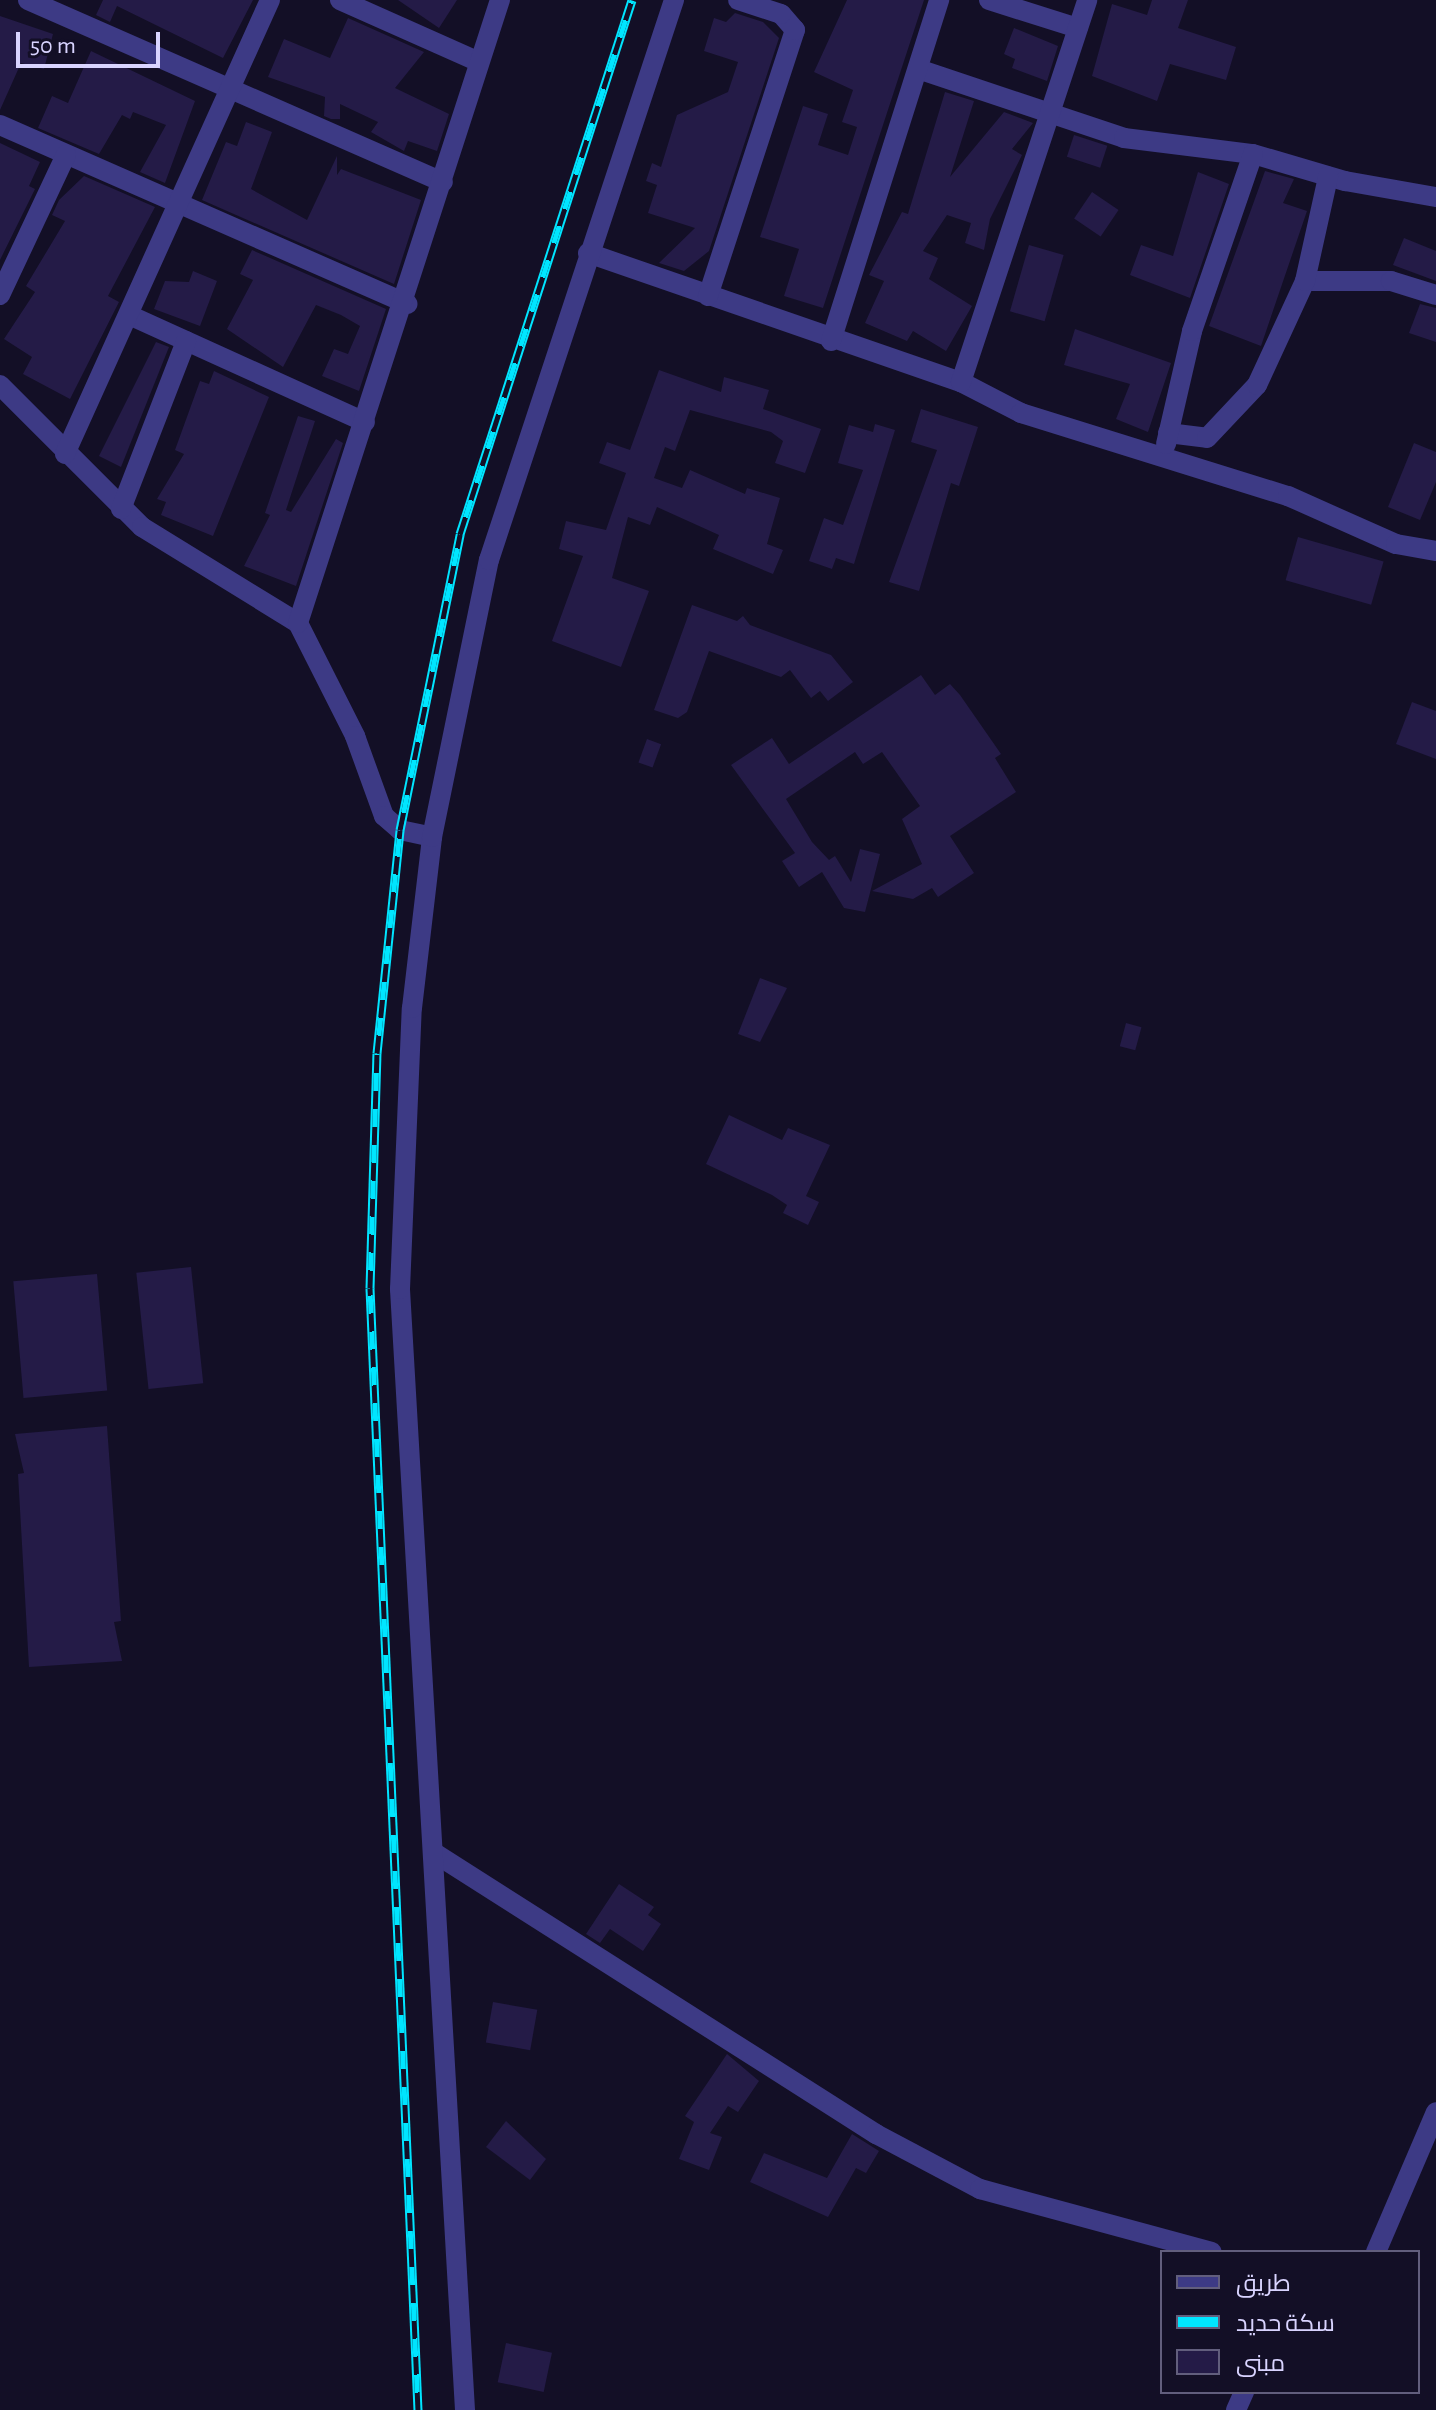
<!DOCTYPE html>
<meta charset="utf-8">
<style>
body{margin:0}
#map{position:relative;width:1436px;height:2410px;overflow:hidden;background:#130f26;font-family:"Alegreya Sans",Cairo,sans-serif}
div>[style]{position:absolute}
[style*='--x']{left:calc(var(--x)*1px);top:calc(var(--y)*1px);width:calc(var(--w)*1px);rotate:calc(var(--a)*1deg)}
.building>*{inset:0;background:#241b47;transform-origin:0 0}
.minor>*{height:20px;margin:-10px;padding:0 10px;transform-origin:10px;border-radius:10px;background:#3d3a85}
.rail>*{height:9px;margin-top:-4.5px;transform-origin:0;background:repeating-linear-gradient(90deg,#130f26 0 18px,#00e5ff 0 36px);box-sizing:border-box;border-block:2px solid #00e5ff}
span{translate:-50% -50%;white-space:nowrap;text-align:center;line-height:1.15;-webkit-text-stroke:6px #130f26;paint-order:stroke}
.legend{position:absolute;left:1160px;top:2250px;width:260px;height:144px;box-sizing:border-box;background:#130f26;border:2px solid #625e7d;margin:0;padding:10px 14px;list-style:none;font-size:24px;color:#d9d4ff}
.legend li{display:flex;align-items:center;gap:16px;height:40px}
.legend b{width:40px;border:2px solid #625e7d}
.scale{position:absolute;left:16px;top:32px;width:144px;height:36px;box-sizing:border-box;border:4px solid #d9d4ff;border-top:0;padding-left:10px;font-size:24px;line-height:28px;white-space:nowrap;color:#d9d4ff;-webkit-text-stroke:6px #130f26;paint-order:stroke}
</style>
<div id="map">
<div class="building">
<i style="clip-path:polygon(103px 0,253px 0,223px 58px,117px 6px,110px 22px,96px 15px)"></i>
<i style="clip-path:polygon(398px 0,457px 0,439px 28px)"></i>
<i style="clip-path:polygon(847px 0,924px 0,823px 308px,784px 296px,799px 249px,760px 237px,803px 106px,828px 114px,818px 145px,848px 155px,857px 127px,842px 122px,853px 90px,814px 72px)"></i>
<i style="clip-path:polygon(1152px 0,1188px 0,1178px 28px,1236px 47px,1226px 80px,1170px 64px,1157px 101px,1092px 76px,1112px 4px,1147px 15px)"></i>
<i style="clip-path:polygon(735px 13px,763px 22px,779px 38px,709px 251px,684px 271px,659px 263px,695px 228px,648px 213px,657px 185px,646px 181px,652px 163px,661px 167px,677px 115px,728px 92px,738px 62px,704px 51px,714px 18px,726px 22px)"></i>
<i style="clip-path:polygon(0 16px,53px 34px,44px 69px,21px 63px,0 110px)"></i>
<i style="clip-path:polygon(348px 18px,424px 52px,395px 88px,449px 114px,437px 151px,408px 141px,404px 151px,371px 132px,378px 122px,340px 104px,340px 119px,331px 119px,324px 116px,325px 97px,268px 77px,284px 39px,330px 58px)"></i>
<i style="clip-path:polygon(1014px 28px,1058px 46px,1047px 81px,1012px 68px,1015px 59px,1004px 54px)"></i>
<i style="clip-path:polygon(91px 51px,195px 101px,165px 183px,140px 172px,166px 125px,133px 112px,130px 119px,122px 115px,99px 154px,38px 128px,52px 96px,68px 103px)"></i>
<i style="clip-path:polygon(945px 92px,974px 101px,950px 177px,1004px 112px,1033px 123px,1012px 149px,1022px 155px,990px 219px,984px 250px,965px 243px,971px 223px,947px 215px,923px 251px,938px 258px,929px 279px,972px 306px,946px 351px,913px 331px,907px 341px,865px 323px,884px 281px,869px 275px,902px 212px,908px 214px)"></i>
<i style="clip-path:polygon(246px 122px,272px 132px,251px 189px,307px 220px,337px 156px,337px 175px,341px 169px,421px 200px,394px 284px,202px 200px,226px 142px,237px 146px)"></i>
<i style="left:1074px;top:135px;width:35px;height:23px;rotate:18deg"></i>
<i style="clip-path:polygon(0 143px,40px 162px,29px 186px,35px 189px,0 260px)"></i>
<i style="clip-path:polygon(1265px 171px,1294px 179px,1283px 203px,1307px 211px,1261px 346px,1209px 326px)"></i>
<i style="clip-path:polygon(1198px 172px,1229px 184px,1190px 298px,1130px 275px,1141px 245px,1173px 256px)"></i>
<i style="clip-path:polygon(84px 176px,155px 207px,108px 296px,119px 302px,70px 399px,23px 374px,32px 357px,4px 339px,35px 292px,26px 286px,65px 221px,52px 215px,59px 200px)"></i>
<i style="left:1092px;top:192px;width:32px;height:32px;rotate:34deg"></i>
<i style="clip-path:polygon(1404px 238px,1436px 251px,1436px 281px,1393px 265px)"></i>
<i style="left:1029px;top:245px;width:36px;height:69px;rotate:16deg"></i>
<i style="clip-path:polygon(252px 250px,386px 309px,359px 391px,322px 376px,334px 349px,348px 354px,360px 326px,341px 315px,316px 305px,283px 367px,227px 329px,253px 280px,240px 274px)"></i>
<i style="clip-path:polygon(193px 271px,217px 281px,200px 326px,154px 309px,165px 281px,189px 282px)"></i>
<i style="clip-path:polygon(1420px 304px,1436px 308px,1436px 342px,1409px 333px)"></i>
<i style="clip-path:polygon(1075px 329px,1171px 363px,1148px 432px,1116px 419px,1130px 384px,1064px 365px)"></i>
<i style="clip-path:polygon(156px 342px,169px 347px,121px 467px,99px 456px)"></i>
<i style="clip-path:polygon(659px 370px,721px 392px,724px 377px,769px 390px,763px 409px,821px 429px,805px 473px,775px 463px,783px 441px,771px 432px,690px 410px,675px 451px,665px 447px,654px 478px,682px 488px,690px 470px,745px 494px,747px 488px,780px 498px,767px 544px,783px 550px,773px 574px,713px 549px,719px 535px,657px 507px,650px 525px,628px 517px,612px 578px,649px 591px,621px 667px,552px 641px,583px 556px,559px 549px,566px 521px,606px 530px,626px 473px,599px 463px,607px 442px,630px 450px)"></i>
<i style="clip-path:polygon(214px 371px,269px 397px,213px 536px,161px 515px,166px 502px,157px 499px,184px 454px,175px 450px,200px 381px,209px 384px)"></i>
<i style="clip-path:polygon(921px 409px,978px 427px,959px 486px,951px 483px,919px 591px,889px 582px,937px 450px,911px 442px)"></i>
<i style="clip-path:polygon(298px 416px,315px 421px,286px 510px,291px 512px,336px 439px,343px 443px,296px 586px,244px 566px,270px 515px,265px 513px)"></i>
<i style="clip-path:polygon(875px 424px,895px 430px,854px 564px,836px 558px,832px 569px,809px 561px,824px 518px,843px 525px,863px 470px,838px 463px,849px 425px,873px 432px)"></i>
<i style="clip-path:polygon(1414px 443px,1436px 452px,1436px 482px,1420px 520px,1388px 507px)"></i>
<i style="left:1298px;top:537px;width:89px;height:45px;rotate:16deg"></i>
<i style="clip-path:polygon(692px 605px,737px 621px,743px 616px,750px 625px,831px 655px,853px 682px,828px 701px,820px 691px,811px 698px,790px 670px,781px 677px,709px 651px,687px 712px,678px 718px,654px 710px)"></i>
<i style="clip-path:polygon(921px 675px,935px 695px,950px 684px,960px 695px,1001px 754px,995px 758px,1016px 792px,950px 836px,974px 873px,938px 897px,932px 888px,913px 899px,872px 891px,922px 864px,902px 819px,920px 806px,882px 752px,863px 764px,855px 752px,786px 799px,812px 842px,829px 860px,835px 856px,851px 882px,860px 849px,880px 854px,865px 912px,844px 908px,822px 872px,799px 887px,782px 861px,795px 853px,731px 765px,772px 738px,789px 764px)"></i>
<i style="clip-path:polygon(1412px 702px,1436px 711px,1436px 759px,1396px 744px)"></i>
<i style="left:647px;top:739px;width:15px;height:25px;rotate:20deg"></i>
<i style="clip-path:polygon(760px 978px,787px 988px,760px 1042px,738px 1034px)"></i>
<i style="left:1126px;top:1023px;width:16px;height:24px;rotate:15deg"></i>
<i style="clip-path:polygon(729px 1115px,782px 1140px,788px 1128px,830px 1145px,806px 1196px,819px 1202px,808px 1225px,783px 1213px,787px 1205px,772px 1195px,706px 1164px)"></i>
<i style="left:191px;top:1267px;width:117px;height:55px;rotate:84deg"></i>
<i style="left:97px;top:1274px;width:117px;height:84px;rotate:85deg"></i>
<i style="clip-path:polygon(107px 1426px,121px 1621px,114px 1622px,122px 1661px,29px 1667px,18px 1474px,24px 1473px,15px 1434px)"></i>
<i style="clip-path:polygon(619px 1884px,654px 1907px,648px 1915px,661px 1924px,643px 1951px,610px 1929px,600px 1943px,586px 1934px)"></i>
<i style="left:493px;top:2002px;width:45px;height:41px;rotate:10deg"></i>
<i style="clip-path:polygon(727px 2054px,759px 2081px,738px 2112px,728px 2106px,710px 2133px,722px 2137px,709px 2170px,679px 2159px,694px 2122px,685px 2116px)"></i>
<i style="clip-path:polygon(506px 2121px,546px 2159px,530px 2180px,486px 2147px)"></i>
<i style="clip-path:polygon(852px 2134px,879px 2151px,866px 2173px,856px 2168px,828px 2217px,750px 2182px,764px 2153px,827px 2178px)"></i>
<i style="left:506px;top:2343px;width:47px;height:40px;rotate:12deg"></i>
</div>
<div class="minor">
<i style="--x:28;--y:0;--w:453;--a:23.7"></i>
<i style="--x:340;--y:0;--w:152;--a:24"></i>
<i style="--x:989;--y:0;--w:93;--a:17.5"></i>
<i style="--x:918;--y:69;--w:217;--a:18.5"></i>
<i style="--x:1124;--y:138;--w:130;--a:7.1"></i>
<i style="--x:1253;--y:154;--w:96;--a:16.4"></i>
<i style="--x:1345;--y:181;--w:92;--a:10"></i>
<i style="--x:0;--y:125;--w:445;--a:23.7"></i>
<i style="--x:588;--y:253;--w:395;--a:19.1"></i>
<i style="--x:961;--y:382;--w:68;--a:27.3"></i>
<i style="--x:1021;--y:413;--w:280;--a:17.3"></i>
<i style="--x:1288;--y:496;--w:118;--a:24"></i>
<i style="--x:1396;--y:544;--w:41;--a:9.9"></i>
<i style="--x:1305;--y:281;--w:86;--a:0"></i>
<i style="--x:1391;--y:281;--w:47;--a:17.3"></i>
<i style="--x:0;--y:295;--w:155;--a:-64.8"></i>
<i style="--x:708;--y:296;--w:280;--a:-71.9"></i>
<i style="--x:795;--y:30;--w:21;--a:-131"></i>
<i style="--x:781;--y:14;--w:45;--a:-162"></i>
<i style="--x:129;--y:315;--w:259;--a:24.4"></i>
<i style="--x:831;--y:341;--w:358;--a:-72.4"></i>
<i style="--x:961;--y:382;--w:402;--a:-71.7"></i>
<i style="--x:0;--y:385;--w:201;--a:45"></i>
<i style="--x:142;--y:527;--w:183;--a:31.6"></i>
<i style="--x:298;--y:623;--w:127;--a:63.2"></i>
<i style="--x:355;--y:736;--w:85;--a:70.1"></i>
<i style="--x:384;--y:816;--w:21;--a:41"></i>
<i style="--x:400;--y:830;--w:33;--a:12"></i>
<i style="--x:1168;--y:433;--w:39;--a:7"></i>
<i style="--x:1207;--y:438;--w:73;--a:-46.7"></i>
<i style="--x:1257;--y:385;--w:115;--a:-65.2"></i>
<i style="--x:1305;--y:281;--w:107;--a:-77.5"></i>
<i style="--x:1166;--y:444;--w:116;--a:-77"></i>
<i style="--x:1192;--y:331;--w:187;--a:-71"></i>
<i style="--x:65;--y:454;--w:498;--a:-65.7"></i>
<i style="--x:121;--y:509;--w:180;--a:-68.8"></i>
<i style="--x:298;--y:623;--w:655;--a:-72.04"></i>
<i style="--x:436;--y:1854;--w:522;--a:32.47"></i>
<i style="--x:876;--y:2134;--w:118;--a:27.9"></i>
<i style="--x:980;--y:2189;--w:240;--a:15.2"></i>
<i style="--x:1376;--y:2252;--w:152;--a:-66.8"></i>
<i style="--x:465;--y:2410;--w:1123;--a:-93.32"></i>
<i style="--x:400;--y:1289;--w:281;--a:-87.6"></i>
<i style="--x:412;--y:1008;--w:172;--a:-83.3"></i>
<i style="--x:432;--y:837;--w:283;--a:-78.4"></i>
<i style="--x:489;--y:560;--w:590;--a:-71.72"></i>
<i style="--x:1236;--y:2410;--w:20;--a:-66"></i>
</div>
<div class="rail">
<i style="--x:418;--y:2410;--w:1123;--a:-92.45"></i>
<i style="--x:370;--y:1288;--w:235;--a:-88.3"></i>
<i style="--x:377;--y:1053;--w:224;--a:-84.1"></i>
<i style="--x:400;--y:830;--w:302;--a:-78.5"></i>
<i style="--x:460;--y:534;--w:561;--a:-72.15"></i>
</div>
<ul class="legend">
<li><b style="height:10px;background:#3d3a85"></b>طريق</li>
<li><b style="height:10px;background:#00e5ff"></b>سكة حديد</li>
<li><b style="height:22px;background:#241b47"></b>مبنى</li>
</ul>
<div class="scale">50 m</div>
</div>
